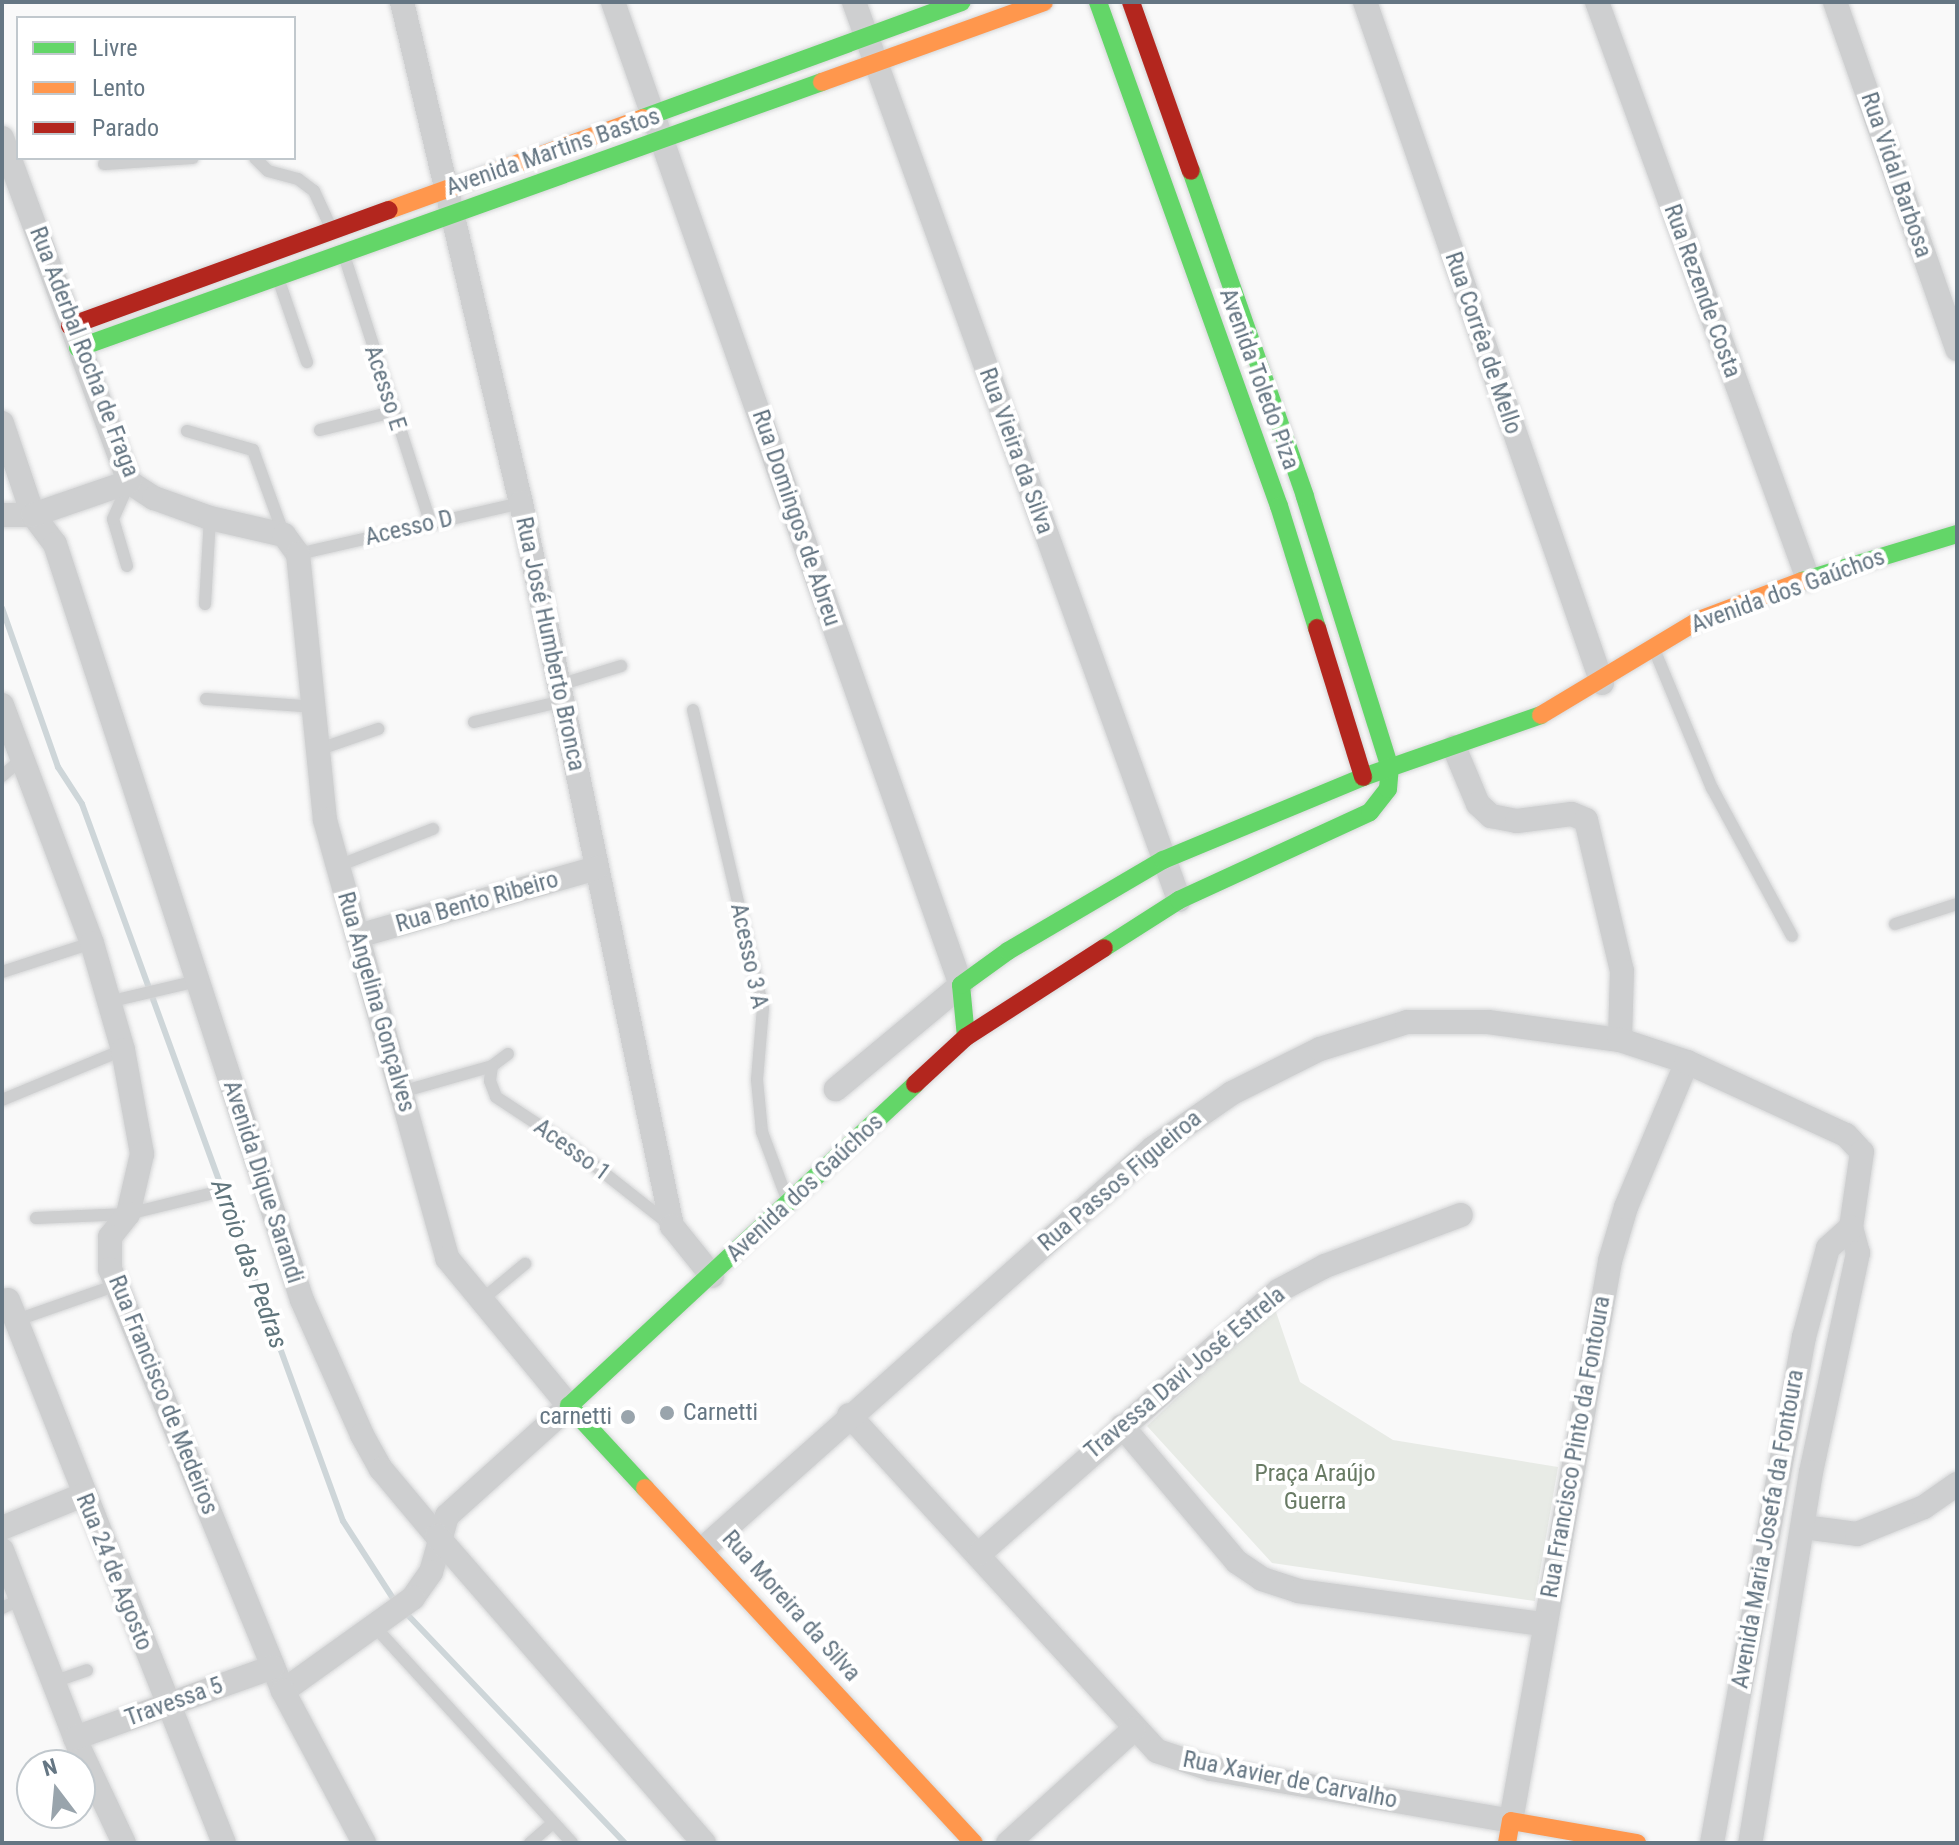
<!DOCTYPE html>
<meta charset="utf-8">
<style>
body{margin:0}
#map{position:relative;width:1959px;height:1845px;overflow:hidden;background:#f9f9f9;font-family:"Roboto Condensed",sans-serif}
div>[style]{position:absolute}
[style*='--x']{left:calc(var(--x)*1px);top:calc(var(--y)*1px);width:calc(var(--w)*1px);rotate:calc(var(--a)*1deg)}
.green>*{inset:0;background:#e8ebe6}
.stream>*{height:6px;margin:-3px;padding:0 3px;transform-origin:3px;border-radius:3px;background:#ced6d9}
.roads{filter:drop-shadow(0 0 2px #d5d6d7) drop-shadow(0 0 2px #d5d6d7)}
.lane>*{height:12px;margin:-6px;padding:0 6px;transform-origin:6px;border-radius:6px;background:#cecfd0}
.street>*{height:24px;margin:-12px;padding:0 12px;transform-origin:12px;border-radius:12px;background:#cecfd0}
.fast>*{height:18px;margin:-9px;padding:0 9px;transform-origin:9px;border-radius:9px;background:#63d668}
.slow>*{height:18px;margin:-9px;padding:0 9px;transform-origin:9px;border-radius:9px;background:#ff974d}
.jam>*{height:18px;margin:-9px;padding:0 9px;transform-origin:9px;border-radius:9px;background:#b3261e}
.dots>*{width:22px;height:22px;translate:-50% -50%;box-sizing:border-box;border:4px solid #fff;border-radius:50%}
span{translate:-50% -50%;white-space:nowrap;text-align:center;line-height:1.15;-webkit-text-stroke:8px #fff;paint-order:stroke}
.street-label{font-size:24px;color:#657683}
.poi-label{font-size:24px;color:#657683}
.left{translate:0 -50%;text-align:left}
.right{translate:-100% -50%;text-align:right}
.park-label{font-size:24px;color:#687a64}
.water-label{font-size:26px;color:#60757c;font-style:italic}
.frame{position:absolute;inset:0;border:4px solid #657683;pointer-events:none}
.legend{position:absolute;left:16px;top:16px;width:280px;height:144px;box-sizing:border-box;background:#fff;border:2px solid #c1c8cd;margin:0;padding:10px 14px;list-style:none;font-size:24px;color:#657683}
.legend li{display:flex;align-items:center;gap:16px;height:40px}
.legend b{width:40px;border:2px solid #c1c8cd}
.north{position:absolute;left:16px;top:1749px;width:80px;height:80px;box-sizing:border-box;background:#fff;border:2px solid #c1c8cd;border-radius:50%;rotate:344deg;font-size:22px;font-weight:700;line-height:32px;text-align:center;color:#657683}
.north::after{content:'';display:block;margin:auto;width:28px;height:36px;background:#99a4ac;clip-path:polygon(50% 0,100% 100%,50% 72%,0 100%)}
</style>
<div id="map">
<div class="green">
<i style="clip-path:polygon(1274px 1306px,1300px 1382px,1393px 1440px,1558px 1467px,1535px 1601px,1272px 1563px,1147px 1426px)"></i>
</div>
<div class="stream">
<i style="--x:2;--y:608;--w:169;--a:70.6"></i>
<i style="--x:58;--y:767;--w:44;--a:57"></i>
<i style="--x:82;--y:804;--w:763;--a:70"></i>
<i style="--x:343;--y:1521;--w:98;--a:57.1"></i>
<i style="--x:404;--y:1611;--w:320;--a:46.4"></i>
</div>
<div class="roads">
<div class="lane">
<i style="--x:255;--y:158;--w:18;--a:45"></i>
<i style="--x:268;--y:171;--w:31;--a:15"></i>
<i style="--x:298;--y:179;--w:20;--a:37"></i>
<i style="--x:314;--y:191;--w:43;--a:65.2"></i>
<i style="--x:104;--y:164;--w:89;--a:-3.9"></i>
<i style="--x:344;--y:255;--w:281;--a:72.1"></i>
<i style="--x:278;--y:278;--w:89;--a:71"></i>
<i style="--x:320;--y:430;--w:74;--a:-14"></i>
<i style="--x:187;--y:431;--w:69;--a:16.1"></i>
<i style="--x:253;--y:450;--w:90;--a:70"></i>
<i style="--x:298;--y:554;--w:229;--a:-12.9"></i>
<i style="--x:127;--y:566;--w:49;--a:-106.6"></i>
<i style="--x:113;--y:519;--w:39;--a:-66"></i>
<i style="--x:205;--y:604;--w:86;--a:-86.7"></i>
<i style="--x:1654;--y:649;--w:151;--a:67.4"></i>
<i style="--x:1712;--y:788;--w:168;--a:61.6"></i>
<i style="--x:559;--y:685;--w:65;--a:-17"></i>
<i style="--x:206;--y:699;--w:110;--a:4.2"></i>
<i style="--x:693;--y:710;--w:306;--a:76.8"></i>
<i style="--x:763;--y:1008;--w:72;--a:94.8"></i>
<i style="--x:757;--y:1080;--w:52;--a:84.5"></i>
<i style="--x:762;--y:1132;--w:72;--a:69.5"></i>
<i style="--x:474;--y:722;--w:91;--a:-13.3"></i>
<i style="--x:317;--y:750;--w:65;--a:-19"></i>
<i style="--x:2;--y:776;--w:28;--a:-41"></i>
<i style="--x:338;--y:866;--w:102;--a:-21.3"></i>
<i style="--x:1895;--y:924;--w:65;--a:-17.9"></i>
<i style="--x:2;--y:972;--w:95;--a:-17.9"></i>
<i style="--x:112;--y:1001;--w:87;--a:-13.2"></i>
<i style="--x:492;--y:1066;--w:20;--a:-37"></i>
<i style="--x:401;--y:1092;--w:95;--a:-15.9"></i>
<i style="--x:492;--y:1066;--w:15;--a:98"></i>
<i style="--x:490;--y:1081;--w:17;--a:69"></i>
<i style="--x:496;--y:1097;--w:84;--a:33.3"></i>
<i style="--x:566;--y:1143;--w:131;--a:38.2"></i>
<i style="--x:2;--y:1100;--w:131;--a:-22.5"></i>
<i style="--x:36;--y:1218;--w:92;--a:-2.5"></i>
<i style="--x:128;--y:1214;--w:83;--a:-13.9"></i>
<i style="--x:479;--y:1302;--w:60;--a:-39.6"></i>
<i style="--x:14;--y:1321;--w:109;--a:-19.3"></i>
<i style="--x:2;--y:1608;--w:21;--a:-25"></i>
<i style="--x:375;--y:1627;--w:292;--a:47.6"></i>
<i style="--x:53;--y:1682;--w:36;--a:-19"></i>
<i style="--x:530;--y:1843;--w:30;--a:-41"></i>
</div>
<div class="street">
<i style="--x:402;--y:2;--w:515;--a:76.64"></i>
<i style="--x:521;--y:503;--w:739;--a:78.2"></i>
<i style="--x:672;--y:1226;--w:64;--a:51.3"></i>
<i style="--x:613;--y:2;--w:1043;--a:70.51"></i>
<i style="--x:961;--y:985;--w:163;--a:140.2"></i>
<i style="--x:854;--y:2;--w:955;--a:70.1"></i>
<i style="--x:1365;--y:2;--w:721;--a:70.81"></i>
<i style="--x:1597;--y:2;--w:614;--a:69.91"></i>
<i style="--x:1835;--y:2;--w:368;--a:70.6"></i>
<i style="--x:2;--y:138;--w:367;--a:69.7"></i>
<i style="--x:129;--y:482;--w:30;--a:33"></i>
<i style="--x:154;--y:498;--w:59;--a:19.7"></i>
<i style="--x:210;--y:518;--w:76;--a:12.9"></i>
<i style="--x:284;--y:535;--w:24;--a:54"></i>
<i style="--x:298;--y:554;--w:267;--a:84.2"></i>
<i style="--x:325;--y:820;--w:455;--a:74.4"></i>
<i style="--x:447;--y:1258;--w:192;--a:50.5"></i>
<i style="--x:569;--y:1406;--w:164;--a:138"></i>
<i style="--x:447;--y:1516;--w:58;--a:105.9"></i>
<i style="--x:431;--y:1572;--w:32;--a:125"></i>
<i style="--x:413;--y:1598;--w:160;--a:144.4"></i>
<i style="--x:2;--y:423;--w:97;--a:71.4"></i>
<i style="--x:33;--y:515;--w:36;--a:53"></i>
<i style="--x:55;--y:544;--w:795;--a:71.91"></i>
<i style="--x:302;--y:1300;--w:148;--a:66"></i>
<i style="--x:362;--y:1435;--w:39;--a:61"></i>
<i style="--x:381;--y:1469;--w:87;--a:50.1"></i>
<i style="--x:437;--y:1536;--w:407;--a:49"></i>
<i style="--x:2;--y:515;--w:31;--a:0"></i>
<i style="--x:33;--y:515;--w:102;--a:-19"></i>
<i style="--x:2;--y:705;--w:254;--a:69.3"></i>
<i style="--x:92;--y:943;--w:111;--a:73.8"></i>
<i style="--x:123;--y:1050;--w:106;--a:79.6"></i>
<i style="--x:142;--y:1154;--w:62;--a:103.1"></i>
<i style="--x:128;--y:1214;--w:29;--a:128"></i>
<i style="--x:110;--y:1237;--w:32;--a:90"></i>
<i style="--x:110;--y:1269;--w:456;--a:67.7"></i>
<i style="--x:283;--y:1691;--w:172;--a:61.9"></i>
<i style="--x:1454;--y:747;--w:62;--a:67.2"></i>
<i style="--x:1478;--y:804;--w:18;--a:43"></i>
<i style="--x:1491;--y:816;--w:26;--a:11"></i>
<i style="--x:1517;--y:821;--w:55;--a:-7.3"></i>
<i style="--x:1572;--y:814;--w:15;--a:23"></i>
<i style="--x:1586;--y:820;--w:155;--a:76.6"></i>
<i style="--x:1622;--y:971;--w:69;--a:91.7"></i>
<i style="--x:358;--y:936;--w:248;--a:-15.9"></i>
<i style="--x:8;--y:1300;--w:584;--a:68.31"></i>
<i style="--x:849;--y:1415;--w:456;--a:47.5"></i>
<i style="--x:1157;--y:1751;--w:57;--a:18.4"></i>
<i style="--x:1211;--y:1769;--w:304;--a:9.8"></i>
<i style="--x:1511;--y:1821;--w:569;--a:-79.97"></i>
<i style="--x:1610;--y:1261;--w:56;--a:-73.5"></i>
<i style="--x:1626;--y:1207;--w:157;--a:-67.2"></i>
<i style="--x:1122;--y:1426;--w:178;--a:49.8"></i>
<i style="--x:1237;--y:1562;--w:30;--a:34"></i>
<i style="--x:1262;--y:1579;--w:38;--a:18"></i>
<i style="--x:1298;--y:1591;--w:247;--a:7.7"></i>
<i style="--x:1803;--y:1527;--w:54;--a:7.4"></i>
<i style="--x:1857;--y:1534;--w:72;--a:-21.9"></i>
<i style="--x:1924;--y:1507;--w:40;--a:-34.9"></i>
<i style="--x:2;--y:1528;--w:87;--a:-22.2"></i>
<i style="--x:705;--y:1547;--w:600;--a:-41.69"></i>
<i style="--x:1153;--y:1148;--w:96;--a:-34.8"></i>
<i style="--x:1232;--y:1093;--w:98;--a:-26.6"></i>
<i style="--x:1320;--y:1049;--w:91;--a:-17.2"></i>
<i style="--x:1407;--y:1022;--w:81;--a:0"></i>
<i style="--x:1488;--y:1022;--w:133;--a:7.8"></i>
<i style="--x:1620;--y:1040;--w:71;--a:18.2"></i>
<i style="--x:1687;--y:1062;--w:175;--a:24.7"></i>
<i style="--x:1846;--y:1135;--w:23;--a:47"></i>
<i style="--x:1862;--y:1152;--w:76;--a:98.3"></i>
<i style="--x:1851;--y:1227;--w:27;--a:75"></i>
<i style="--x:1858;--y:1253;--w:224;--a:102.1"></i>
<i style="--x:1811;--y:1472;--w:376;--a:99.3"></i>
<i style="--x:2;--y:1550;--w:212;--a:68.7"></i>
<i style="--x:79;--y:1748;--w:105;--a:64.7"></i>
<i style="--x:979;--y:1554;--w:398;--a:-41.3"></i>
<i style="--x:1278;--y:1291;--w:53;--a:-28"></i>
<i style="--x:1325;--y:1266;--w:145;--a:-20.6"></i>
<i style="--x:75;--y:1738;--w:210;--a:-19.7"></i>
<i style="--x:1008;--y:1843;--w:169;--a:-42.1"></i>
<i style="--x:1712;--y:1843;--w:514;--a:-79.7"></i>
<i style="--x:1804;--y:1337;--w:92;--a:-74.9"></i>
<i style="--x:1828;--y:1248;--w:31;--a:-42"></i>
</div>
<div class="fast">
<i style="--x:1098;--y:2;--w:536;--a:70.25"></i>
<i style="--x:1279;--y:506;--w:128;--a:72.7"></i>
<i style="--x:643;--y:118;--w:339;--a:-20"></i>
<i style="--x:78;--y:348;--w:790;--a:-19.67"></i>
<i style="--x:1802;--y:581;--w:162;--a:-16.9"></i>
<i style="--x:1104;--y:948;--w:89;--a:-32.6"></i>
<i style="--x:1179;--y:900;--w:210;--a:-24.7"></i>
<i style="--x:1370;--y:812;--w:29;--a:-52"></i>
<i style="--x:1388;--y:789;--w:21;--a:-85"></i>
<i style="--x:1390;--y:768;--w:285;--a:-107.4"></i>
<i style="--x:1305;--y:496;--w:344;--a:-109.3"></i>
<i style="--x:966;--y:1037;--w:52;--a:-95.5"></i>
<i style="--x:961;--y:985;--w:58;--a:-35.9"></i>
<i style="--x:1008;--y:951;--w:180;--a:-30.4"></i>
<i style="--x:1163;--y:860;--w:217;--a:-22.5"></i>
<i style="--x:1363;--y:777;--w:188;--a:-19.2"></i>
<i style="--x:645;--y:1488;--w:112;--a:-132.8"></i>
<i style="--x:569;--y:1406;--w:473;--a:-42.9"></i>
</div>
<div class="slow">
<i style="--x:822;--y:82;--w:236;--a:-19.8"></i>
<i style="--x:389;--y:210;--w:270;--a:-19.9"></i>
<i style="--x:1541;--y:715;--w:184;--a:-31"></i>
<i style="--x:1699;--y:620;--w:110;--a:-20.7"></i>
<i style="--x:645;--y:1488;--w:484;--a:47.2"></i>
<i style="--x:1507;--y:1843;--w:22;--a:-80"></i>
<i style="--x:1511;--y:1821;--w:128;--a:9.9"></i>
</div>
<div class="jam">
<i style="--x:1131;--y:2;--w:179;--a:70.5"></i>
<i style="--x:70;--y:326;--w:339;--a:-20"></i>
<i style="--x:1317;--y:628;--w:156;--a:72.8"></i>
<i style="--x:915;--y:1084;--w:69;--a:-42.7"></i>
<i style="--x:966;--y:1037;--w:164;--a:-32.8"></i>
</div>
</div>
<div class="dots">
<i style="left:667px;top:1413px;background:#99a4ac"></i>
<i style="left:628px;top:1417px;background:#99a4ac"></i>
</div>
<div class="street-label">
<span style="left:553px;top:152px;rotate:-19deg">Avenida Martins Bastos</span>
<span style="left:1896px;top:175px;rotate:71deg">Rua Vidal Barbosa</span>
<span style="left:1702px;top:291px;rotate:70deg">Rua Rezende Costa</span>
<span style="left:1483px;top:343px;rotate:71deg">Rua Corrêa de Mello</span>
<span style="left:84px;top:352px;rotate:69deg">Rua Aderbal Rocha de Fraga</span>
<span style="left:1259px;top:379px;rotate:70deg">Avenida Toledo Piza</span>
<span style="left:385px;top:388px;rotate:72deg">Acesso E</span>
<span style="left:1016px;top:451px;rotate:70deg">Rua Vieira da Silva</span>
<span style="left:796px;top:518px;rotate:71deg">Rua Domingos de Abreu</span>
<span style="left:409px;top:528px;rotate:-13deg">Acesso D</span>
<span style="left:1788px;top:591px;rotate:-20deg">Avenida dos Gaúchos</span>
<span style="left:550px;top:644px;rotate:78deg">Rua José Humberto Bronca</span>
<span style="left:477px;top:902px;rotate:-16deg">Rua Bento Ribeiro</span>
<span style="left:749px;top:956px;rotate:78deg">Acesso 3 A</span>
<span style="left:376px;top:1002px;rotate:74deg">Rua Angelina Gonçalves</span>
<span style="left:572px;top:1150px;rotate:36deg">Acesso 1</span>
<span style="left:1120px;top:1181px;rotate:-40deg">Rua Passos Figueiroa</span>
<span style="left:263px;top:1182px;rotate:72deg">Avenida Dique Sarandi</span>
<span style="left:805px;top:1188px;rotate:-43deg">Avenida dos Gaúchos</span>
<span style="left:1185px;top:1373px;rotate:-40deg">Travessa Davi José Estrela</span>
<span style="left:163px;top:1395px;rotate:68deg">Rua Francisco de Medeiros</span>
<span style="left:1576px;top:1447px;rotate:-80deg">Rua Francisco Pinto da Fontoura</span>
<span style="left:1768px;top:1529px;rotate:-80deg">Avenida Maria Josefa da Fontoura</span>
<span style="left:114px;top:1572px;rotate:68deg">Rua 24 de Agosto</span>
<span style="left:791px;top:1606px;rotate:48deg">Rua Moreira da Silva</span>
<span style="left:174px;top:1702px;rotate:-20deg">Travessa 5</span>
<span style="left:1290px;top:1780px;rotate:11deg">Rua Xavier de Carvalho</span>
</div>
<div class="poi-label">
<span class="left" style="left:683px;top:1413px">Carnetti</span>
<span class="right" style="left:612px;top:1417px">carnetti</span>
</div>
<div class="park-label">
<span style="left:1315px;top:1488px">Praça Araújo<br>Guerra</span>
</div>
<div class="water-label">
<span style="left:249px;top:1264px;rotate:70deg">Arroio das Pedras</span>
</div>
<div class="frame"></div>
<ul class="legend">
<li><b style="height:10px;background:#63d668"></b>Livre</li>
<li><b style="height:10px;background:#ff974d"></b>Lento</li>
<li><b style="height:10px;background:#b3261e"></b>Parado</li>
</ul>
<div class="north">N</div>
</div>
